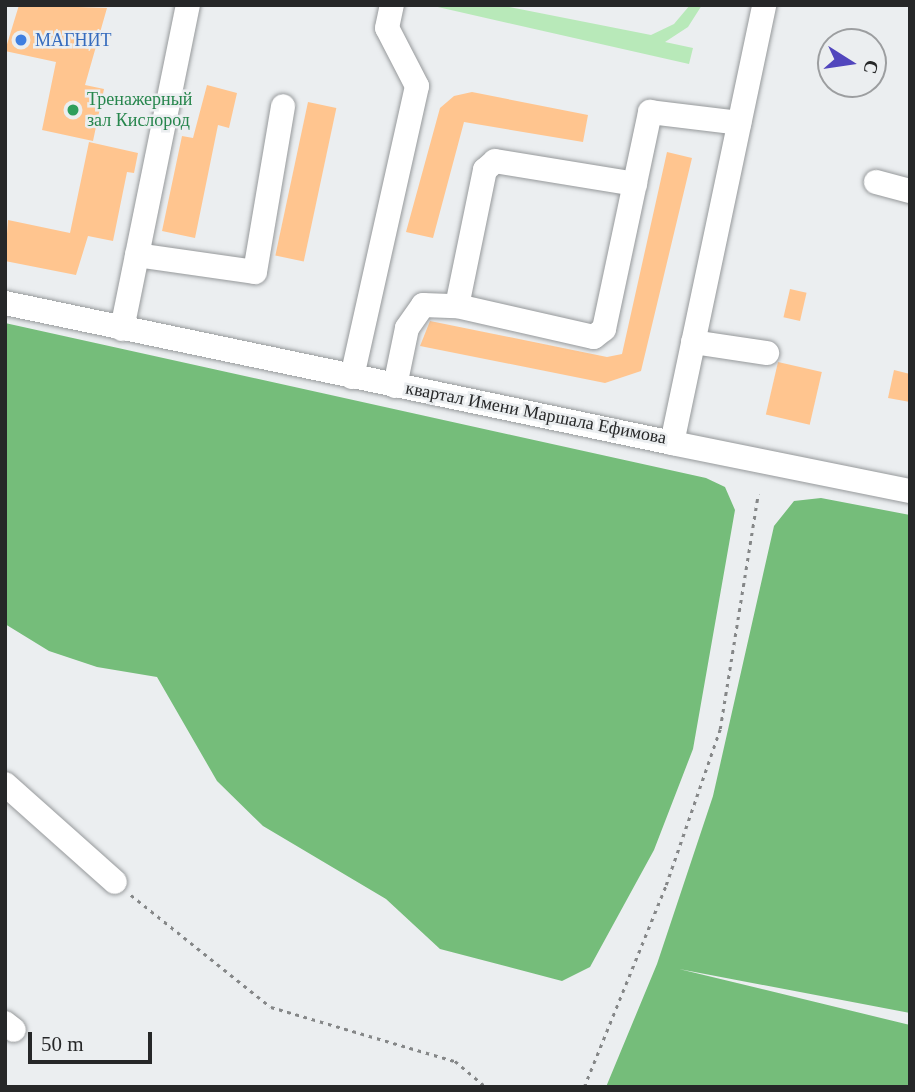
<!DOCTYPE html>
<meta charset="utf-8">
<style>
body{margin:0}
#map{position:relative;width:915px;height:1092px;overflow:hidden;background:#ebeef0;font-family:"Times New Roman",serif}
div>[style]{position:absolute}
[style*='--x']{left:calc(var(--x)*1px);top:calc(var(--y)*1px);width:calc(var(--w)*1px);rotate:calc(var(--a)*1deg)}
.green>*{inset:0;background:#b8e9b9}
.forest>*{inset:0;background:#75bd7a}
.building>*{inset:0;background:#ffc58f;transform-origin:0 0}
.path>*{height:2.5px;margin-top:-1.25px;transform-origin:0;background:repeating-linear-gradient(90deg,#858788 0 3.5px,transparent 0 8.5px)}
.roads{filter:drop-shadow(0 0 2px #96999b) drop-shadow(0 0 2px #96999b)}
.minor>*{height:24px;margin:-12px;padding:0 12px;transform-origin:12px;border-radius:12px;background:#fff}
.dots>*{width:19px;height:19px;translate:-50% -50%;box-sizing:border-box;border:4px solid #ebeef0;border-radius:50%}
span{translate:-50% -50%;white-space:nowrap;text-align:center;line-height:1.15;-webkit-text-stroke:5px #ebeef0;paint-order:stroke}
.shop-label{font-size:18px;color:#366cbe}
.left{translate:0 -50%;text-align:left}
.leisure-label{font-size:18px;color:#27864d}
.street-label{font-size:18px;color:#262728}
.frame{position:absolute;inset:0;border:7px solid #262728;pointer-events:none}
.north{position:absolute;left:817px;top:28px;width:70px;height:70px;box-sizing:border-box;background:#ebeef0;border:2px solid #9c9ea0;border-radius:50%;rotate:102deg;font-size:19px;font-weight:700;line-height:28px;text-align:center;color:#262728}
.north::after{content:'';display:block;margin:auto;width:24px;height:32px;background:#5146bd;clip-path:polygon(50% 0,100% 100%,50% 72%,0 100%)}
.scale{position:absolute;left:28px;top:1032px;width:124px;height:32px;box-sizing:border-box;border:4px solid #262728;border-top:0;padding-left:9px;font-size:21px;line-height:24px;white-space:nowrap;color:#262728;-webkit-text-stroke:5px #ebeef0;paint-order:stroke}
</style>
<div id="map">
<div class="green">
<i style="clip-path:polygon(429px 5px,499px 5px,651px 35px,674px 24px,690px 5px,702px 5px,688px 27px,665px 42px,693px 48px,689px 64px)"></i>
</div>
<div class="forest">
<i style="clip-path:polygon(5px 323px,706px 478px,725px 487px,735px 510px,693px 749px,654px 850px,590px 967px,562px 981px,440px 949px,386px 899px,263px 826px,217px 781px,157px 677px,97px 667px,49px 651px,5px 624px)"></i>
<i style="clip-path:polygon(821px 498px,910px 515px,910px 1013px,679px 969px,910px 1025px,910px 1087px,606px 1087px,657px 964px,713px 796px,774px 526px,794px 501px)"></i>
</div>
<div class="building">
<i style="clip-path:polygon(19px 5px,107px 8px,85px 85px,104px 89px,93px 141px,42px 130px,56px 62px,5px 51px)"></i>
<i style="clip-path:polygon(207px 85px,237px 93px,229px 128px,218px 125px,195px 238px,162px 231px,182px 136px,193px 138px)"></i>
<i style="clip-path:polygon(472px 92px,588px 115px,583px 142px,464px 122px,433px 238px,406px 232px,440px 108px,454px 96px)"></i>
<i style="left:308px;top:102px;width:29px;height:157px;rotate:12deg"></i>
<i style="clip-path:polygon(89px 142px,138px 153px,134px 173px,127px 172px,113px 241px,88px 236px,76px 275px,5px 261px,8px 220px,70px 233px)"></i>
<i style="clip-path:polygon(667px 152px,692px 158px,641px 371px,605px 383px,420px 346px,430px 321px,607px 357px,622px 354px)"></i>
<i style="left:790px;top:289px;width:17px;height:29px;rotate:13deg"></i>
<i style="left:778px;top:362px;width:45px;height:54px;rotate:13deg"></i>
<i style="clip-path:polygon(894px 370px,910px 374px,910px 402px,888px 398px)"></i>
</div>
<div class="path">
<i style="--x:131;--y:895;--w:179;--a:38.7"></i>
<i style="--x:271;--y:1007;--w:192;--a:16.4"></i>
<i style="--x:455;--y:1061;--w:40;--a:40"></i>
<i style="--x:584;--y:1087;--w:218;--a:-67.9"></i>
<i style="--x:666;--y:885;--w:165;--a:-70.9"></i>
<i style="--x:720;--y:729;--w:238;--a:-80.8"></i>
</div>
<div class="roads">
<div class="minor">
<i style="--x:876;--y:182;--w:35;--a:15"></i>
<i style="--x:137;--y:255;--w:119;--a:8.2"></i>
<i style="--x:255;--y:272;--w:168;--a:-80.4"></i>
<i style="--x:5;--y:303;--w:682;--a:11.85"></i>
<i style="--x:672;--y:443;--w:448;--a:-78.1"></i>
<i style="--x:457;--y:306;--w:139;--a:-78.4"></i>
<i style="--x:485;--y:170;--w:13;--a:-42"></i>
<i style="--x:495;--y:161;--w:142;--a:9.3"></i>
<i style="--x:122;--y:329;--w:331;--a:-78.5"></i>
<i style="--x:693;--y:342;--w:75;--a:8.5"></i>
<i style="--x:352;--y:377;--w:298;--a:-77.4"></i>
<i style="--x:417;--y:86;--w:65;--a:-117.3"></i>
<i style="--x:387;--y:28;--w:24;--a:-78"></i>
<i style="--x:395;--y:386;--w:59;--a:-78.3"></i>
<i style="--x:407;--y:328;--w:28;--a:-55"></i>
<i style="--x:423;--y:305;--w:34;--a:2"></i>
<i style="--x:457;--y:306;--w:140;--a:12.8"></i>
<i style="--x:594;--y:337;--w:13;--a:-39"></i>
<i style="--x:604;--y:329;--w:222;--a:-78"></i>
<i style="--x:650;--y:112;--w:90;--a:7"></i>
<i style="--x:672;--y:443;--w:243;--a:11.4"></i>
<i style="--x:5;--y:784;--w:147;--a:41.7"></i>
<i style="--x:5;--y:1023;--w:11;--a:38"></i>
</div>
</div>
<div class="dots">
<i style="left:21px;top:40px;background:#3f7fe0"></i>
<i style="left:73px;top:110px;background:#2e9e5b"></i>
</div>
<div class="shop-label">
<span class="left" style="left:35px;top:40px">МАГНИТ</span>
</div>
<div class="leisure-label">
<span class="left" style="left:87px;top:110px">Тренажерный<br>зал Кислород</span>
</div>
<div class="street-label">
<span style="left:536px;top:413px;rotate:11deg">квартал Имени Маршала Ефимова</span>
</div>
<div class="frame"></div>
<div class="north">С</div>
<div class="scale">50 m</div>
</div>
